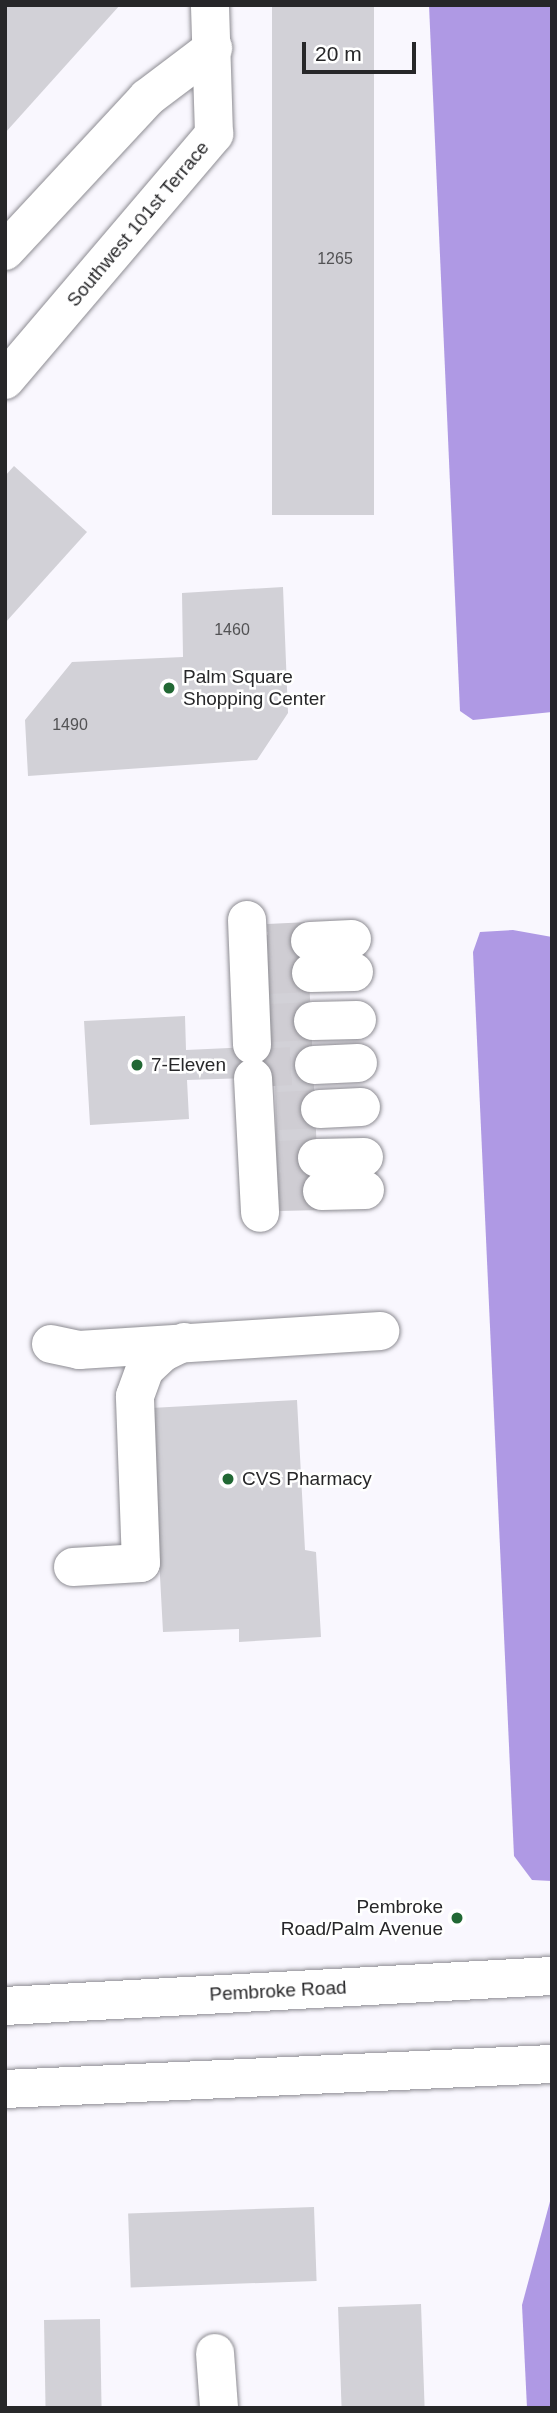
<!DOCTYPE html>
<style>
body{margin:0}
#map{position:relative;width:557px;height:2413px;overflow:hidden;background:#f9f7fe;font-family:Helvetica,sans-serif}
div>[style]{position:absolute}
[style*='--x']{left:calc(var(--x)*1px);top:calc(var(--y)*1px);width:calc(var(--w)*1px);rotate:calc(var(--a)*1deg)}
.water>*{inset:0;background:#af99e4}
.building>*{inset:0;background:#d2d1d7;transform-origin:0 0}
.minor-tunnel>*{height:38px;margin-top:-19px;transform-origin:0;background:repeating-linear-gradient(90deg,#cfcdd3 0 38px,transparent 0 57px)}
.roads{filter:drop-shadow(0 0 2px #8d8c92) drop-shadow(0 0 2px #8d8c92)}
.minor>*{height:38px;margin:-19px;padding:0 19px;transform-origin:19px;border-radius:19px;background:#fff}
.major>*{height:38px;margin:-19px;padding:0 19px;transform-origin:19px;border-radius:19px;background:#fff}
.dots>*{width:19px;height:19px;translate:-50% -50%;box-sizing:border-box;border:4px solid #fff;border-radius:50%}
span{translate:-50% -50%;white-space:nowrap;text-align:center;line-height:1.15;-webkit-text-stroke:5px #fff;paint-order:stroke}
.number-label{font-size:16px;color:#525254}
.number-label span{-webkit-text-stroke-width:0}
.street-label{font-size:19px;color:#272729}
.poi-label{font-size:19px;color:#272729}
.left{translate:0 -50%;text-align:left}
.right{translate:-100% -50%;text-align:right}
.frame{position:absolute;inset:0;border:7px solid #272729;pointer-events:none}
.scale{position:absolute;left:302px;top:42px;width:114px;height:32px;box-sizing:border-box;border:4px solid #272729;border-top:0;padding-left:9px;font-size:21px;line-height:24px;white-space:nowrap;color:#272729;-webkit-text-stroke:5px #fff;paint-order:stroke}
</style>
<div id="map">
<div class="water">
<i style="clip-path:polygon(429px 5px,552px 5px,552px 712px,473px 720px,460px 711px)"></i>
<i style="clip-path:polygon(513px 930px,552px 937px,552px 1881px,532px 1880px,514px 1856px,473px 952px,480px 932px)"></i>
<i style="clip-path:polygon(552px 2194px,552px 2408px,527px 2408px,522px 2305px)"></i>
</div>
<div class="building">
<i style="clip-path:polygon(5px 5px,120px 5px,5px 133px)"></i>
<i style="left:272px;top:5px;width:102px;height:510px"></i>
<i style="clip-path:polygon(14px 466px,87px 532px,5px 623px,5px 476px)"></i>
<i style="clip-path:polygon(283px 587px,288px 713px,257px 760px,28px 776px,25px 720px,72px 662px,183px 657px,182px 593px)"></i>
<i style="clip-path:polygon(307px 932px,319px 1197px,277px 1200px,275px 1077px,187px 1080px,189px 1119px,90px 1125px,84px 1021px,185px 1016px,186px 1050px,270px 1046px,265px 935px)"></i>
<i style="clip-path:polygon(297px 1400px,305px 1550px,316px 1552px,321px 1637px,239px 1642px,239px 1629px,163px 1632px,151px 1408px)"></i>
<i style="left:314px;top:2207px;width:74px;height:186px;rotate:88deg"></i>
<i style="left:421px;top:2304px;width:104px;height:83px;rotate:88deg"></i>
<i style="left:100px;top:2319px;width:89px;height:56px;rotate:89deg"></i>
</div>
<div class="minor-tunnel">
<i style="--x:268;--y:943;--w:42;--a:-2.7"></i>
<i style="--x:268;--y:975;--w:43;--a:-2.7"></i>
<i style="--x:270;--y:1023;--w:43;--a:-2.7"></i>
<i style="--x:253;--y:1068;--w:61;--a:-2.8"></i>
<i style="--x:278;--y:1111;--w:42;--a:-2.7"></i>
<i style="--x:280;--y:1160;--w:37;--a:-3"></i>
<i style="--x:279;--y:1192;--w:43;--a:-1.3"></i>
</div>
<div class="roads">
<div class="minor">
<i style="--x:5;--y:251;--w:209;--a:-47.1"></i>
<i style="--x:147;--y:98;--w:83;--a:-37.1"></i>
<i style="--x:5;--y:380;--w:323;--a:-49.6"></i>
<i style="--x:214;--y:134;--w:129;--a:-91.8"></i>
<i style="--x:247;--y:920;--w:125;--a:87.7"></i>
<i style="--x:310;--y:941;--w:42;--a:-2.7"></i>
<i style="--x:311;--y:973;--w:43;--a:-1.3"></i>
<i style="--x:313;--y:1021;--w:44;--a:-1.3"></i>
<i style="--x:314;--y:1065;--w:44;--a:-2.6"></i>
<i style="--x:253;--y:1078;--w:135;--a:87"></i>
<i style="--x:320;--y:1109;--w:41;--a:-2.8"></i>
<i style="--x:317;--y:1158;--w:47;--a:-1.2"></i>
<i style="--x:322;--y:1191;--w:43;--a:-1.3"></i>
<i style="--x:51;--y:1344;--w:29;--a:12"></i>
<i style="--x:79;--y:1350;--w:302;--a:-3.6"></i>
<i style="--x:73;--y:1567;--w:68;--a:-3.4"></i>
<i style="--x:141;--y:1563;--w:167;--a:-92.1"></i>
<i style="--x:135;--y:1396;--w:29;--a:-70"></i>
<i style="--x:145;--y:1369;--w:23;--a:-43"></i>
<i style="--x:162;--y:1353;--w:25;--a:-26"></i>
<i style="--x:215;--y:2353;--w:55;--a:85.8"></i>
</div>
<div class="major">
<i style="--x:5;--y:2006;--w:548;--a:-3.14"></i>
<i style="--x:5;--y:2089;--w:548;--a:-2.62"></i>
</div>
</div>
<div class="dots">
<i style="left:169px;top:688px;background:#216834"></i>
<i style="left:137px;top:1065px;background:#216834"></i>
<i style="left:228px;top:1479px;background:#216834"></i>
<i style="left:457px;top:1918px;background:#216834"></i>
</div>
<div class="number-label">
<span style="left:335px;top:259px">1265</span>
<span style="left:232px;top:630px">1460</span>
<span style="left:70px;top:725px">1490</span>
</div>
<div class="street-label">
<span style="left:138px;top:224px;rotate:-50deg">Southwest 101st Terrace</span>
<span style="left:278px;top:1991px;rotate:-3deg">Pembroke Road</span>
</div>
<div class="poi-label">
<span class="left" style="left:183px;top:688px">Palm Square<br>Shopping Center</span>
<span class="left" style="left:151px;top:1065px">7-Eleven</span>
<span class="left" style="left:242px;top:1479px">CVS Pharmacy</span>
<span class="right" style="left:443px;top:1918px">Pembroke<br>Road/Palm Avenue</span>
</div>
<div class="frame"></div>
<div class="scale">20 m</div>
</div>
